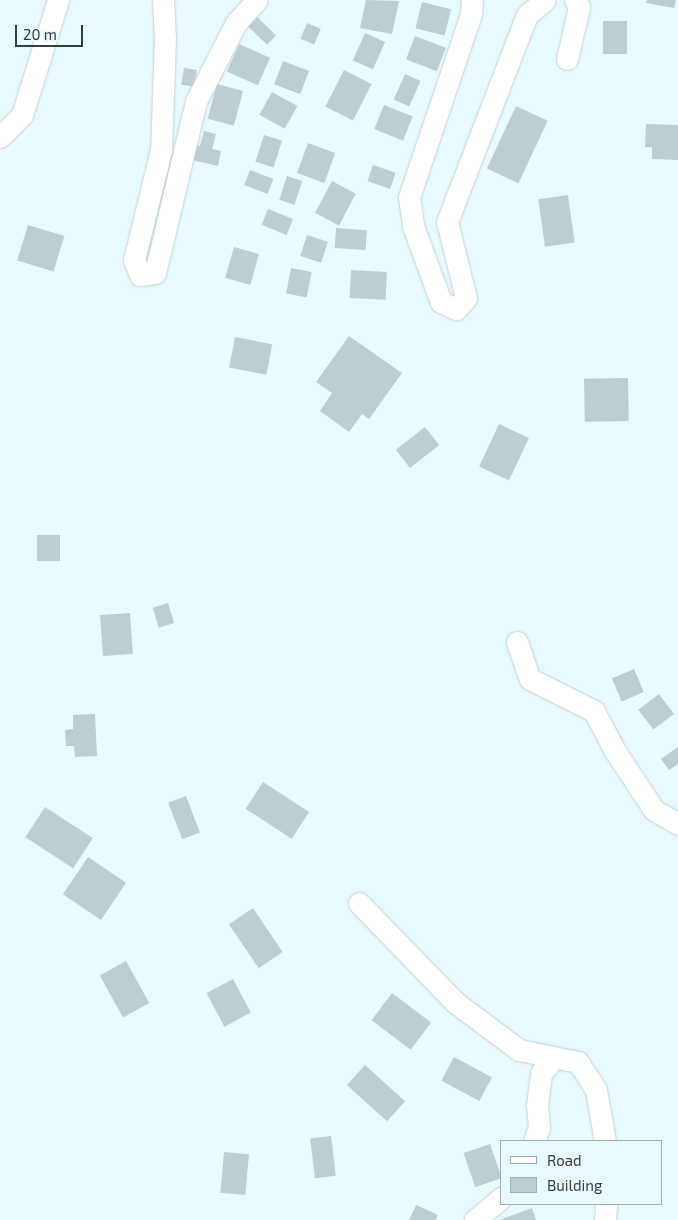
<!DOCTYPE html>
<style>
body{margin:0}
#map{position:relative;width:678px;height:1220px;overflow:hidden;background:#e9fafe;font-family:"Exo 2",sans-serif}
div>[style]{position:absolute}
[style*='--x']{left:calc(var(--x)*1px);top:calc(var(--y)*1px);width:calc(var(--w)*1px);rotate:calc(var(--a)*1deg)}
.building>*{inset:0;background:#bdced2;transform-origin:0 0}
.roads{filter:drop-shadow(0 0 1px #c1d2d6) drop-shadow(0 0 1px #c1d2d6)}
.minor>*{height:21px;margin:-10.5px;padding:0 10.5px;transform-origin:10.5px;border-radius:10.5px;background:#fff}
span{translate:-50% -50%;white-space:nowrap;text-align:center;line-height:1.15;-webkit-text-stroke:4px #e9fafe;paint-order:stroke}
.legend{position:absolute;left:500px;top:1140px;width:162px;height:65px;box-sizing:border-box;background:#e9fafe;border:1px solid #a2afb2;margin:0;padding:6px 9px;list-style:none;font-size:15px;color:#373e40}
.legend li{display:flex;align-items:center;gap:10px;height:25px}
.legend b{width:25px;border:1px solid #a2afb2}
.scale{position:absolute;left:15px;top:25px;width:68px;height:22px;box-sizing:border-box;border:2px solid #373e40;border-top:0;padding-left:6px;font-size:15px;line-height:18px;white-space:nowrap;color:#373e40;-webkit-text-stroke:4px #e9fafe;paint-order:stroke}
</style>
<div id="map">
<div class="building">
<i style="clip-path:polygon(366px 0,399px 1px,392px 34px,360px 28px)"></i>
<i style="clip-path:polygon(647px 0,676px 0,674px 8px,646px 3px)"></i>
<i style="left:422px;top:2px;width:30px;height:27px;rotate:14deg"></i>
<i style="left:256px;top:16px;width:28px;height:13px;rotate:44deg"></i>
<i style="left:603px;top:21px;width:24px;height:33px"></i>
<i style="left:307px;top:23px;width:15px;height:17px;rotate:23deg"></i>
<i style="left:365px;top:33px;width:22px;height:30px;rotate:24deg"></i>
<i style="left:415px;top:36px;width:33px;height:25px;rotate:21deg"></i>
<i style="left:239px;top:44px;width:34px;height:30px;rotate:24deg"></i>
<i style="left:283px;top:61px;width:28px;height:25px;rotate:21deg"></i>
<i style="left:184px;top:68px;width:13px;height:17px;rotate:9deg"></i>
<i style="left:344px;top:70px;width:31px;height:41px;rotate:27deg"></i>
<i style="left:405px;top:74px;width:17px;height:28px;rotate:24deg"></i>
<i style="left:217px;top:84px;width:27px;height:36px;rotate:15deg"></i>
<i style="left:272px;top:92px;width:29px;height:26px;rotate:29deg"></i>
<i style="left:384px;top:105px;width:31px;height:26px;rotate:22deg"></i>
<i style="left:516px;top:106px;width:35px;height:69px;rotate:25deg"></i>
<i style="clip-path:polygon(646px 124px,678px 125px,678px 160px,652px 159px,652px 147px,645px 147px)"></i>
<i style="clip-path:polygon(204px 131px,216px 134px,212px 149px,221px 151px,218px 166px,188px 159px,191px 144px,200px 146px)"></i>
<i style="left:264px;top:135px;width:19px;height:28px;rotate:18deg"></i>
<i style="left:308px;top:143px;width:29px;height:32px;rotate:20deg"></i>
<i style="left:373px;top:165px;width:24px;height:17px;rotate:19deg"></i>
<i style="left:250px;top:170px;width:25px;height:16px;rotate:21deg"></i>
<i style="left:287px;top:176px;width:16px;height:25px;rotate:18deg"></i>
<i style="left:332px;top:181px;width:27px;height:36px;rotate:28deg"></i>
<i style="left:568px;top:195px;width:48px;height:30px;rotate:82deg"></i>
<i style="left:268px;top:209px;width:27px;height:17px;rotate:22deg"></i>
<i style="left:28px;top:225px;width:38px;height:37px;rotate:17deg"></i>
<i style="left:336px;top:228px;width:31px;height:20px;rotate:4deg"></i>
<i style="left:307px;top:235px;width:22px;height:22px;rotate:18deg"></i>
<i style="left:234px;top:247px;width:26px;height:32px;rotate:16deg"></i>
<i style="left:291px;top:268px;width:21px;height:26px;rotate:11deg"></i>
<i style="left:351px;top:270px;width:36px;height:28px;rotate:3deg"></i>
<i style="clip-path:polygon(349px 336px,402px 373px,369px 419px,362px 414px,349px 432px,320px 411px,332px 393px,316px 382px)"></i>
<i style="left:235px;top:337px;width:38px;height:31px;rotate:11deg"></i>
<i style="left:628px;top:378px;width:43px;height:44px;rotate:89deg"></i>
<i style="left:499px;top:424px;width:33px;height:47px;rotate:25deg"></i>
<i style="left:425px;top:427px;width:23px;height:37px;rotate:52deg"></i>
<i style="left:37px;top:535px;width:23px;height:26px"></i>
<i style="left:168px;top:603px;width:21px;height:16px;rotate:73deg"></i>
<i style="left:130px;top:613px;width:41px;height:30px;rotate:86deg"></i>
<i style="left:634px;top:669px;width:25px;height:24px;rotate:67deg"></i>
<i style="left:659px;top:694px;width:25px;height:26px;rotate:53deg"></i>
<i style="clip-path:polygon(95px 714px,97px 756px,75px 757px,74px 746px,66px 746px,65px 730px,73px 729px,73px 715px)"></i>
<i style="clip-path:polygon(678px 747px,678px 764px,669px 770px,661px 759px)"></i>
<i style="left:263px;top:782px;width:55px;height:32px;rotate:33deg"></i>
<i style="left:186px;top:796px;width:39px;height:19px;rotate:69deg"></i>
<i style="left:45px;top:807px;width:57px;height:36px;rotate:33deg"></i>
<i style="left:88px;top:857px;width:46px;height:45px;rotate:34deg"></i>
<i style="left:253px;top:908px;width:53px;height:29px;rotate:56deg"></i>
<i style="left:126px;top:961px;width:48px;height:30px;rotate:61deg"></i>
<i style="left:233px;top:979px;width:38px;height:30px;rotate:62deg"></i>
<i style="left:392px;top:993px;width:49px;height:34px;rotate:37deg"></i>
<i style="left:454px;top:1057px;width:43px;height:27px;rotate:28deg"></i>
<i style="left:365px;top:1065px;width:54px;height:27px;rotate:42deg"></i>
<i style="left:331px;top:1136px;width:40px;height:21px;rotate:83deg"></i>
<i style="left:490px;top:1144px;width:36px;height:28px;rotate:71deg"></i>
<i style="left:224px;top:1152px;width:25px;height:41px;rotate:5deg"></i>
<i style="clip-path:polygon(416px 1205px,438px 1215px,435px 1220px,409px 1220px)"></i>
<i style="clip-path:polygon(532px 1208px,536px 1220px,499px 1220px)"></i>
</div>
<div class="roads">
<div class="minor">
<i style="--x:163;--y:0;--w:38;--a:87"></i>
<i style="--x:165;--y:38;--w:112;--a:92"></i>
<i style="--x:161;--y:150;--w:113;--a:103.8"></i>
<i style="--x:134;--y:260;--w:16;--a:68"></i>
<i style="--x:140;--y:275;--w:15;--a:-8"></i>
<i style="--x:155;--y:273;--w:177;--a:-76.6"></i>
<i style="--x:196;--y:101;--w:88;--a:-62.9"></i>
<i style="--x:236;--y:23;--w:31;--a:-48"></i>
<i style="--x:472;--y:0;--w:14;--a:94"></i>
<i style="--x:471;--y:14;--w:193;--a:108.7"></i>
<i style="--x:409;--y:197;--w:29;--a:82"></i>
<i style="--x:413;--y:226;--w:81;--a:69.8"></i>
<i style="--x:441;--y:302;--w:17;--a:25"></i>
<i style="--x:456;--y:309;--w:15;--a:-48"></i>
<i style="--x:466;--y:298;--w:78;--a:-104"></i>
<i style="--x:447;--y:222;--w:222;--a:-68.9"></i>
<i style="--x:527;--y:15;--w:23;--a:-40"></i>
<i style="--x:567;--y:59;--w:53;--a:-77"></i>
<i style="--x:579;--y:7;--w:8;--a:-120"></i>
<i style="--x:0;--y:137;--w:31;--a:-45"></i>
<i style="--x:22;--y:115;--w:121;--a:-72.6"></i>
<i style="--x:517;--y:642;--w:39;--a:71"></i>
<i style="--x:530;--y:679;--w:72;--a:26.6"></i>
<i style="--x:594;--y:711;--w:45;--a:62.3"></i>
<i style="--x:615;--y:751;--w:71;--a:56.5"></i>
<i style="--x:654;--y:810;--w:28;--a:30"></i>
<i style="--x:359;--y:903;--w:139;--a:45.9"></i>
<i style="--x:456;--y:1003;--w:79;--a:36.7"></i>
<i style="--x:519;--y:1050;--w:60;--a:11.5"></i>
<i style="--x:578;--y:1062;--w:33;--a:57"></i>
<i style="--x:596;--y:1090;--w:52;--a:80"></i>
<i style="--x:534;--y:1141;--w:15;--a:-70"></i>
<i style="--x:539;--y:1127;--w:21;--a:-95"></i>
<i style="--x:537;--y:1106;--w:33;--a:-83"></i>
<i style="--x:541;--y:1073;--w:21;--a:-49"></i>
<i style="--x:475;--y:1220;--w:35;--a:-40"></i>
<i style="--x:605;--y:1220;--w:16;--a:-86"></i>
</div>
</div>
<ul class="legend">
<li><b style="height:6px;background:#fff"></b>Road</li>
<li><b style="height:14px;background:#bdced2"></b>Building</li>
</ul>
<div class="scale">20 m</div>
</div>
